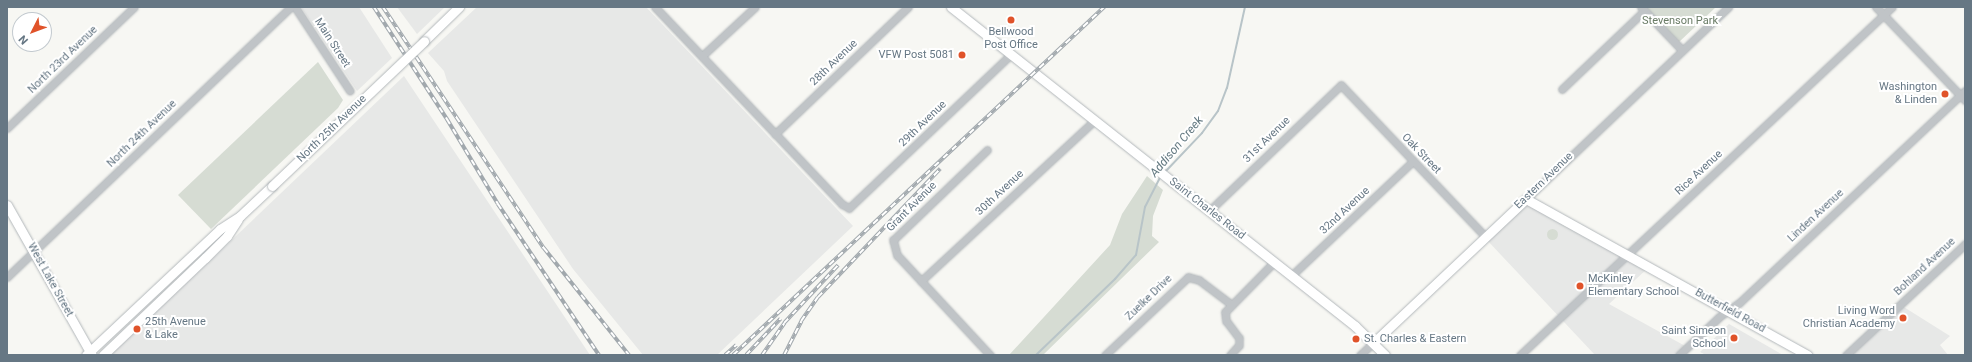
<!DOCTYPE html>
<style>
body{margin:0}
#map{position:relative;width:1972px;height:362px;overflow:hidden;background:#f7f7f3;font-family:Roboto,sans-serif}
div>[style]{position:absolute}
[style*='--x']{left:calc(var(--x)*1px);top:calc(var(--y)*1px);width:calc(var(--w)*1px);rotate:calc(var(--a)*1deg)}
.built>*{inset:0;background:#e7e8e7}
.green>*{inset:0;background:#d6dcd3}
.round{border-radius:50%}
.stream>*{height:2px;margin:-1px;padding:0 1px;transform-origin:1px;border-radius:1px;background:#b8c4c8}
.roads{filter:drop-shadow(0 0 1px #b3b8bb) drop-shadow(0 0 1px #b3b8bb)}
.minor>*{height:7px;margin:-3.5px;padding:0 3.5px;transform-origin:3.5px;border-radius:3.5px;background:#c0c4c7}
.major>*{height:9px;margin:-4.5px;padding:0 4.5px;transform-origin:4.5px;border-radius:4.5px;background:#fff}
.rail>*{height:3.5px;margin-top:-1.75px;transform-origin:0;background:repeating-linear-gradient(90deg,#fff 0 6px,#a1a8ad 0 12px);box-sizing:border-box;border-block:1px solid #a1a8ad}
.bridges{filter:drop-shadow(0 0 1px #b3b8bb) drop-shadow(0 0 1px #b3b8bb)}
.major-bridge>*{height:9px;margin:-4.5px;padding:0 4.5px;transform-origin:4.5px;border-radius:4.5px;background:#fff}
.dots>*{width:11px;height:11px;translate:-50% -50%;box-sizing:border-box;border:2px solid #fff;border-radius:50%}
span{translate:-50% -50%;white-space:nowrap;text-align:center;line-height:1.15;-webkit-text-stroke:4px #fff;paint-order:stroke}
.park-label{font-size:11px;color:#697b65}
.poi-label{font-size:11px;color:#667784}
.right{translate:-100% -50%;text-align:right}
.left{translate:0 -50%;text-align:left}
.street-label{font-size:11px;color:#667784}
.water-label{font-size:12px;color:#627880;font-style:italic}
.frame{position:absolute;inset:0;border:8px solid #667784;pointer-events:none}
.north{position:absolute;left:12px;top:12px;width:40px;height:40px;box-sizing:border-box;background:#fff;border:1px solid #c2c9ce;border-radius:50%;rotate:228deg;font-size:11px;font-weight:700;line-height:16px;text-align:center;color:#667784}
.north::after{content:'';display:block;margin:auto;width:14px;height:18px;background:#e0532a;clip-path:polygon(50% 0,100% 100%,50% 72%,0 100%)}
</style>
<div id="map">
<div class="built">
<i style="clip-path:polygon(301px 7px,359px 7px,392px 58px,357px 91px)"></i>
<i style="clip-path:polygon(397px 7px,445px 7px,417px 34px)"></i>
<i style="clip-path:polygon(477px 7px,646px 7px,853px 226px,717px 355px,643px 355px,573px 269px,447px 81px,444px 71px,428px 53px)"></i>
<i style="clip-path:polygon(404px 76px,590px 355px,112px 355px,113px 353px)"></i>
<i style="clip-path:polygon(1526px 200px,1648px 268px,1609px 304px,1687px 347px,1678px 355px,1595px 355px,1486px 239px)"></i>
<i style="clip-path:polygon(1899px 304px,1950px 336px,1940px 345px,1948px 355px,1843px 355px)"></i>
<i style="clip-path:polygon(1729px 324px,1783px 355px,1706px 355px,1700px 352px)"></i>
</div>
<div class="green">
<i style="clip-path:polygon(1646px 7px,1716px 7px,1679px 42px)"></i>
<i style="clip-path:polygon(318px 62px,343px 100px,338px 108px,211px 229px,178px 195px)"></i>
<i style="clip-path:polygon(1147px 176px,1163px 190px,1153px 216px,1152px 236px,1159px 242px,1043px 355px,1009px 355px,1110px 245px,1122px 214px)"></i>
<i class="round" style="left:1546.5px;top:228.5px;width:11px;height:11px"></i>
</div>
<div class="stream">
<i style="--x:1165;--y:172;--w:54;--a:-46.5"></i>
<i style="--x:1202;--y:133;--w:27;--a:-54"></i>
<i style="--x:1218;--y:111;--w:25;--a:-69"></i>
<i style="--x:1227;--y:88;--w:83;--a:-77.5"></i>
<i style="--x:1036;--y:355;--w:110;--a:-43.9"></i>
<i style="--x:1115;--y:279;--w:32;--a:-49"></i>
<i style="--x:1136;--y:255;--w:49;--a:-79.4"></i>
<i style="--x:1145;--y:207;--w:34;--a:-63"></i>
</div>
<div class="roads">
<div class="minor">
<i style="--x:295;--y:7;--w:100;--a:56.8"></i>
<i style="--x:655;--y:7;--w:272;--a:46.5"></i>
<i style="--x:842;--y:204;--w:8;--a:30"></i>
<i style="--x:849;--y:208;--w:224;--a:-43.5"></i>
<i style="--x:1641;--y:7;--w:59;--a:46.4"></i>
<i style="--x:1876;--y:7;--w:129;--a:46.3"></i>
<i style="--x:702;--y:56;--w:72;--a:-42.8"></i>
<i style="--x:1562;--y:89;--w:113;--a:-43.6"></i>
<i style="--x:7;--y:128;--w:175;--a:-43.6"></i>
<i style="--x:775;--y:134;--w:184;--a:-43.7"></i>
<i style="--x:987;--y:150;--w:130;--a:136.2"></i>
<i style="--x:893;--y:240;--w:16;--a:75"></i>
<i style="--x:897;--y:255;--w:137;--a:47.1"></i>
<i style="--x:1526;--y:199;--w:279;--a:-43.5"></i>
<i style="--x:1209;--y:211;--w:182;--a:-43.7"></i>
<i style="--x:1341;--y:85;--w:210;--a:46.4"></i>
<i style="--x:1291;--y:276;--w:168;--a:-43.3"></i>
<i style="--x:7;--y:277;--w:392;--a:-43.6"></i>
<i style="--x:921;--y:281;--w:236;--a:-42.8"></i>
<i style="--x:1105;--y:355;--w:114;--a:-43.2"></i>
<i style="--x:1188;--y:277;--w:11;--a:15"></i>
<i style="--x:1199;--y:280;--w:41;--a:37.1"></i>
<i style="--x:1230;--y:355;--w:13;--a:-48"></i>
<i style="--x:1239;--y:345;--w:7;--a:-90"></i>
<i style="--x:1239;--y:338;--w:21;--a:-127"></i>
<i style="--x:1226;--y:321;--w:9;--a:-96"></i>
<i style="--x:1225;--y:312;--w:70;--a:-45.6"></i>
<i style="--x:1360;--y:355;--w:18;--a:-43"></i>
<i style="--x:1520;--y:355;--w:509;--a:-43.09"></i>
<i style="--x:1679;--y:355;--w:55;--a:-43.5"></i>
<i style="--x:1719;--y:317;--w:24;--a:-35"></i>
<i style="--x:1739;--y:303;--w:310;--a:-43.2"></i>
<i style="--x:1846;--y:355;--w:163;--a:-43"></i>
</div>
<div class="major">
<i style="--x:951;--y:7;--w:515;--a:38.29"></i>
<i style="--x:1355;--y:326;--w:42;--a:44"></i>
<i style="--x:424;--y:41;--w:49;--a:-44.2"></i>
<i style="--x:7;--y:205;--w:172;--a:60.5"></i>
<i style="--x:1373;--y:343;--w:210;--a:-43.3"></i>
<i style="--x:1526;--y:199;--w:322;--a:29"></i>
<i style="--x:86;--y:355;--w:184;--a:-43.2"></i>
<i style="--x:220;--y:229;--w:24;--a:-33"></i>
<i style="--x:240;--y:216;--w:44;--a:-43.2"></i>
<i style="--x:103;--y:355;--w:141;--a:-43.6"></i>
<i style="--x:205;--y:258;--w:31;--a:-45"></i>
<i style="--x:227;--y:236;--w:20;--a:-57"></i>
</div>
</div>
<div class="rail">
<i style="--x:374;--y:7;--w:134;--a:56.9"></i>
<i style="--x:447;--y:119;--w:99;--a:59"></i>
<i style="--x:498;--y:204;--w:182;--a:56.2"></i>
<i style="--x:383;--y:7;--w:290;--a:56.3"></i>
<i style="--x:544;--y:248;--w:137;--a:51.5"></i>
<i style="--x:725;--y:355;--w:15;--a:-42"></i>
<i style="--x:733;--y:355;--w:509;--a:-43.17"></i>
<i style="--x:746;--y:355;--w:50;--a:-46.6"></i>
<i style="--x:762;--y:355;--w:39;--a:-55"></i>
<i style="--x:784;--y:323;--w:79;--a:-47"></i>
<i style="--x:784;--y:355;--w:38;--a:-63"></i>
<i style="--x:801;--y:321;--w:29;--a:-55"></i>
<i style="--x:818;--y:297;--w:177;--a:-46.4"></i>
</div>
<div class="bridges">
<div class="major-bridge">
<i style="--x:272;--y:186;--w:210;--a:-43.6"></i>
</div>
</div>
<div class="dots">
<i style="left:1011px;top:20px;background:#e0532a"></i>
<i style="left:962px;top:55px;background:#e0532a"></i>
<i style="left:1945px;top:94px;background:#e0532a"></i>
<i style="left:1580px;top:286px;background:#e0532a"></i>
<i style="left:1903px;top:318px;background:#e0532a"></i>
<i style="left:137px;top:329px;background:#e0532a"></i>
<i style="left:1734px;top:338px;background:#e0532a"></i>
<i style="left:1356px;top:339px;background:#e0532a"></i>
</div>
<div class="park-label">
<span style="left:1680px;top:21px">Stevenson Park</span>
</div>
<div class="poi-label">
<span style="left:1011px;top:39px">Bellwood<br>Post Office</span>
<span class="right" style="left:954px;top:55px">VFW Post 5081</span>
<span class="right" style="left:1937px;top:94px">Washington<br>&amp; Linden</span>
<span class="left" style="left:1588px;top:286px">McKinley<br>Elementary School</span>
<span class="right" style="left:1895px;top:318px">Living Word<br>Christian Academy</span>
<span class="left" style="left:145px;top:329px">25th Avenue<br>&amp; Lake</span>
<span class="right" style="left:1726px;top:338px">Saint Simeon<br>School</span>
<span class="left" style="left:1364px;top:339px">St. Charles &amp; Eastern</span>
</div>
<div class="street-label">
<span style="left:332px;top:43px;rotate:57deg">Main Street</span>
<span style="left:63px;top:60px;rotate:-44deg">North 23rd Avenue</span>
<span style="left:834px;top:63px;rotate:-44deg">28th Avenue</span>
<span style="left:923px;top:124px;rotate:-44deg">29th Avenue</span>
<span style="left:332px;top:129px;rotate:-44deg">North 25th Avenue</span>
<span style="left:142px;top:134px;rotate:-44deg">North 24th Avenue</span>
<span style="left:1267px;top:140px;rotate:-44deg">31st Avenue</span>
<span style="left:1421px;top:154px;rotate:46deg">Oak Street</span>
<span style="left:1699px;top:173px;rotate:-43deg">Rice Avenue</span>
<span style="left:1544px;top:181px;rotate:-44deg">Eastern Avenue</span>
<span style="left:1000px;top:193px;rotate:-43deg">30th Avenue</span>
<span style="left:912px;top:207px;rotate:-45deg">Grant Avenue</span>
<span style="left:1207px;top:209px;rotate:38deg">Saint Charles Road</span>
<span style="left:1345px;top:211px;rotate:-43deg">32nd Avenue</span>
<span style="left:1816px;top:216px;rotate:-43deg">Linden Avenue</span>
<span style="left:1925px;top:267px;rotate:-43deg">Bohland Avenue</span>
<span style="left:50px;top:280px;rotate:61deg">West Lake Street</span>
<span style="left:1149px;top:298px;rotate:-44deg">Zuelke Drive</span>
<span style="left:1730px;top:311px;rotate:29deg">Butterfield Road</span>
</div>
<div class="water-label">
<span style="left:1177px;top:147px;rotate:-50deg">Addison Creek</span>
</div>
<div class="frame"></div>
<div class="north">N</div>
</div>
